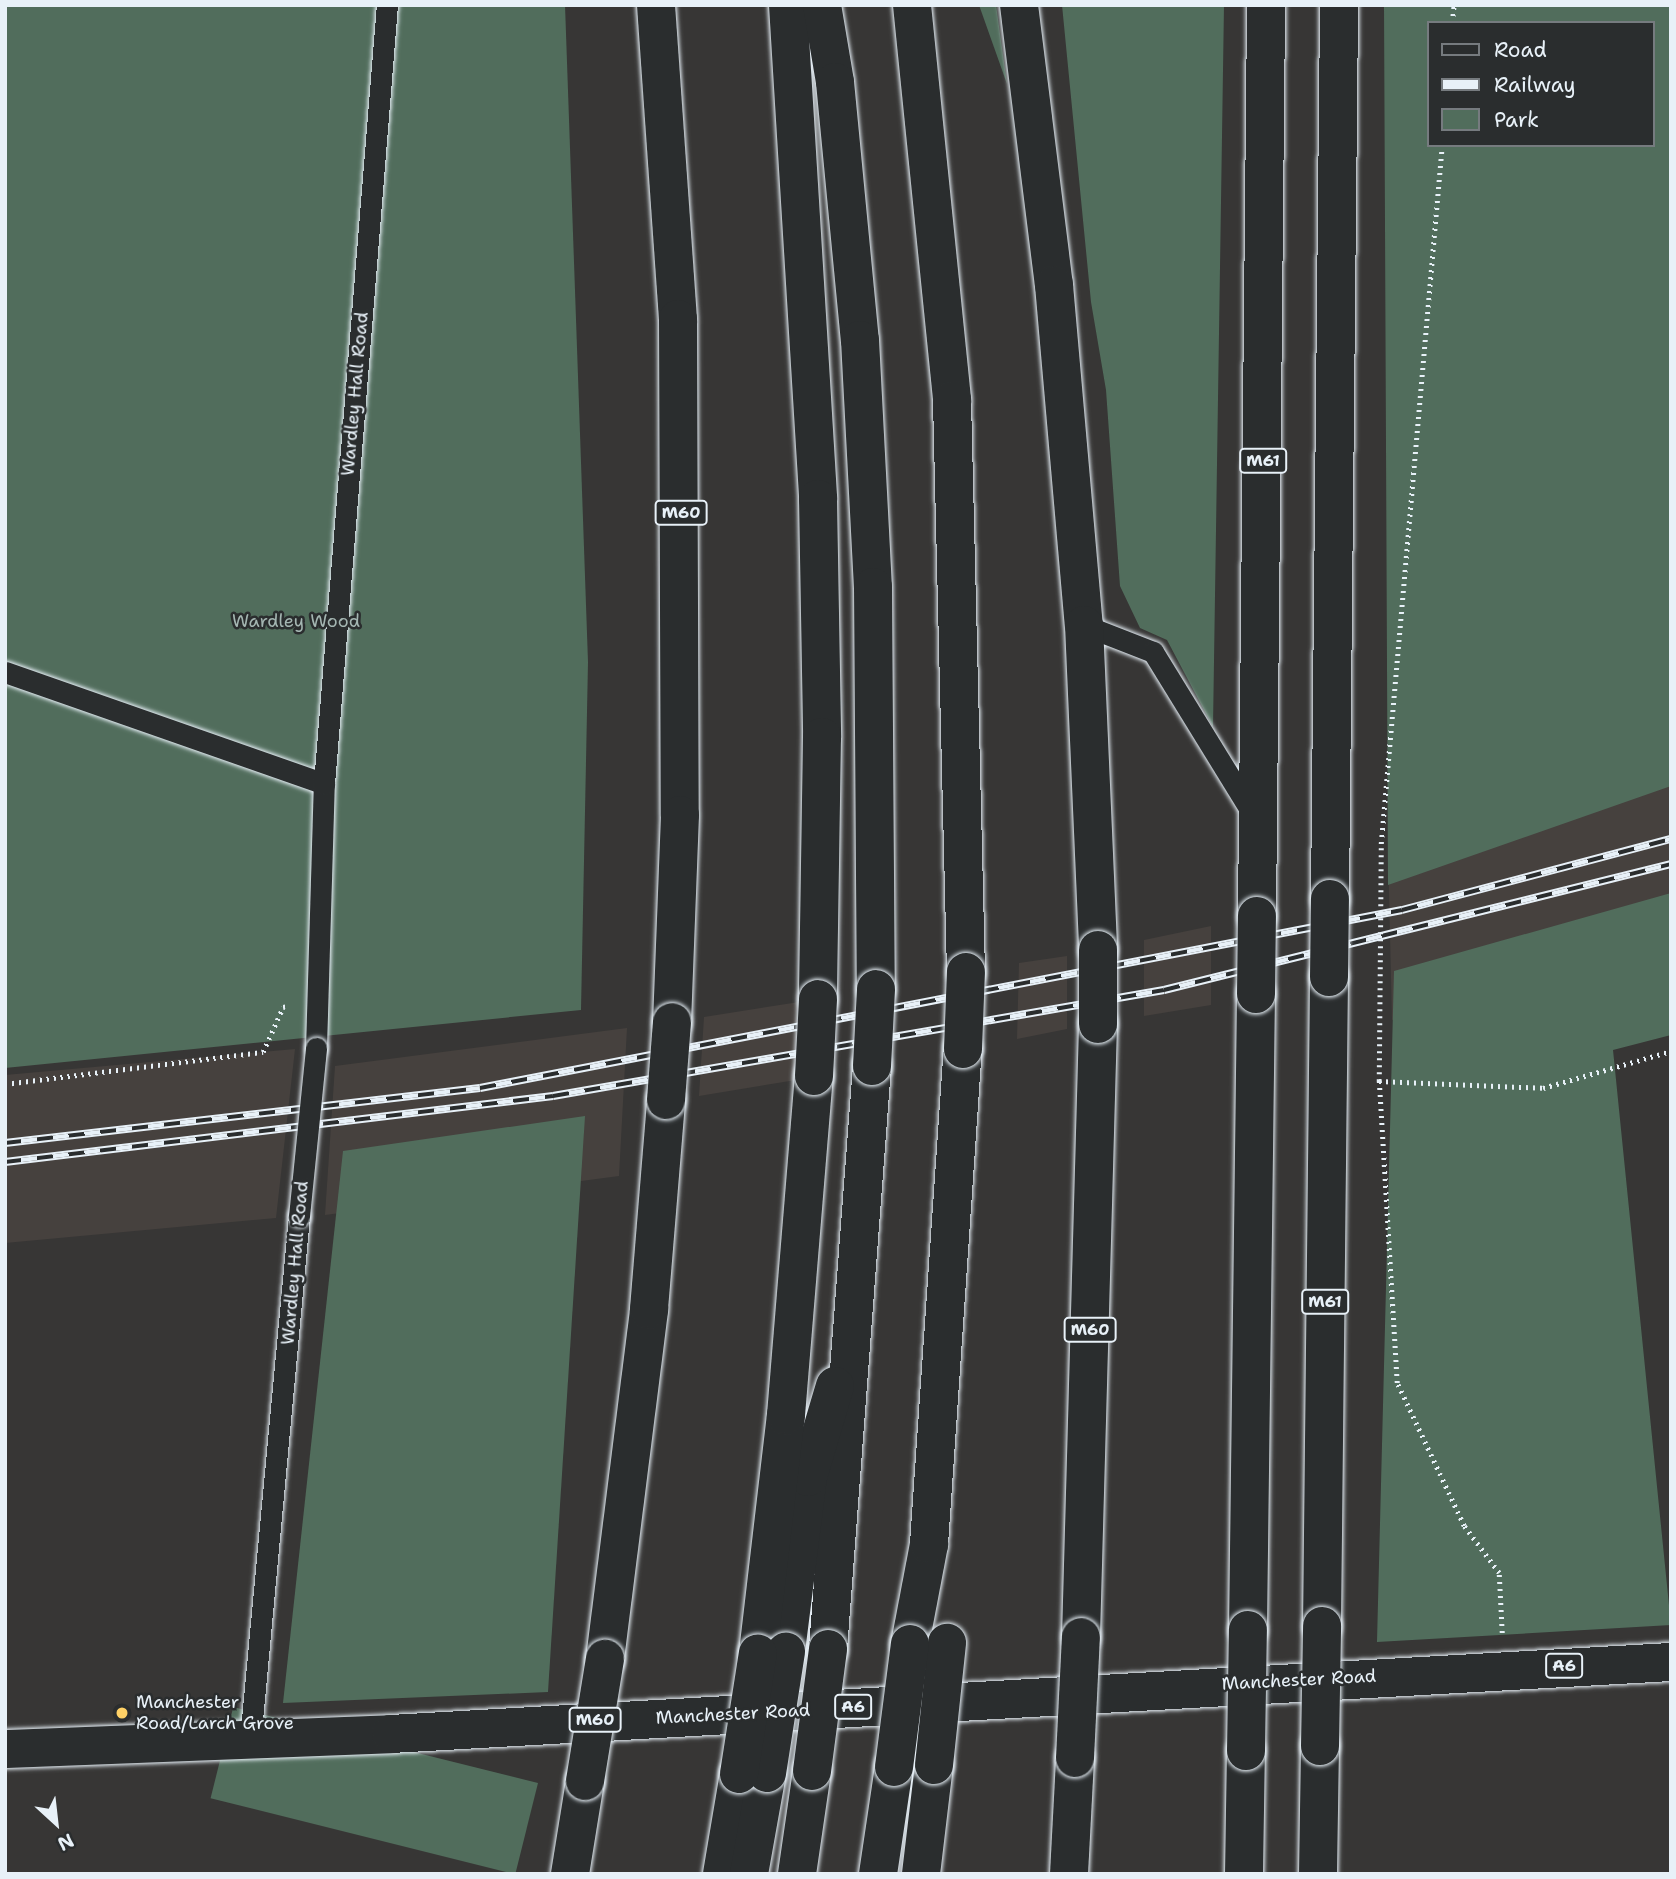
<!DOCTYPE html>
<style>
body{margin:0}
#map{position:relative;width:1676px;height:1879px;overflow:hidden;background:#373635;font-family:"Shantell Sans",sans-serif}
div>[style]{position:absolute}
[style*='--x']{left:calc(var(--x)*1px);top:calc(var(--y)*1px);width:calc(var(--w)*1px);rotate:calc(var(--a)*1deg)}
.built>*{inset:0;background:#46413e}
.green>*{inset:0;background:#516d5c;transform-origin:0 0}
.path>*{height:4.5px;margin-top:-2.25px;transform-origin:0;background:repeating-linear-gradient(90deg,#e8f1f8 0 2px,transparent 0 7px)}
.roads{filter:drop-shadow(0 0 2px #e8f1f8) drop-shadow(0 0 2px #e8f1f8)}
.lane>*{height:21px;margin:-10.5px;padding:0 10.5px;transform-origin:10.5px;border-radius:10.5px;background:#2a2d2e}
.primary>*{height:38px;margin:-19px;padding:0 19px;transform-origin:19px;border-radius:19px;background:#2a2d2e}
.highway>*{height:38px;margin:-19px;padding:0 19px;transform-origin:19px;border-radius:19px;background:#2a2d2e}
.rail>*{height:8px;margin-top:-4px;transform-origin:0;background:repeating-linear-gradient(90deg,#2a2d2e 0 16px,#e8f1f8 0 32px);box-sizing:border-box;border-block:2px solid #e8f1f8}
.path-bridge>*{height:4.5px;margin-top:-2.25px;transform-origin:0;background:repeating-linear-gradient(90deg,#e8f1f8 0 2px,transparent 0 7px)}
.bridges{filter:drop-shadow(0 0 2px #e8f1f8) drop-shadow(0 0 2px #e8f1f8)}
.lane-bridge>*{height:21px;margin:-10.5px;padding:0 10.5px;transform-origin:10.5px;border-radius:10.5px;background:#2a2d2e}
.highway-bridge>*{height:38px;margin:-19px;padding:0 19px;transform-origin:19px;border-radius:19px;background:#2a2d2e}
.dots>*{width:19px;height:19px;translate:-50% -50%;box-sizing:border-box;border:4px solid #2a2d2e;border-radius:50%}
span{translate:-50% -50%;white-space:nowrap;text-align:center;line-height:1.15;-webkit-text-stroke:5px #2a2d2e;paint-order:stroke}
.shield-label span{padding:2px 5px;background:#2a2d2e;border:2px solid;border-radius:5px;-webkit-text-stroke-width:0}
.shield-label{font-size:16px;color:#e8f1f8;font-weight:700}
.street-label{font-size:18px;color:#e8f1f8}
.park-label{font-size:18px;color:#a4b6b2}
.poi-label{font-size:18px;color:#e8f1f8}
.left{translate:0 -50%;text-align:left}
.frame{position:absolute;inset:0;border:7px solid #e8f1f8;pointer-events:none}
.legend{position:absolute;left:1427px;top:21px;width:228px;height:126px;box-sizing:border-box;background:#2a2d2e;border:2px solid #767b7f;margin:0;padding:9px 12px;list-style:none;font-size:21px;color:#e8f1f8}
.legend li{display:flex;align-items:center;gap:14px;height:35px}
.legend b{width:35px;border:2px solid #767b7f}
.north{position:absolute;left:21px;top:1788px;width:70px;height:70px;-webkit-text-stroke:5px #2a2d2e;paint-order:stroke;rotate:153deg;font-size:19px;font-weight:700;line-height:28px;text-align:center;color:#e8f1f8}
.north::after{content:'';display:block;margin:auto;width:24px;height:32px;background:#e8f1f8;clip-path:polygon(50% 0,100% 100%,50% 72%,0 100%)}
</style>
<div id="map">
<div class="built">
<i style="clip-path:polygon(1671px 769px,1671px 946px,1392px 1020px,1388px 849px)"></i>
<i style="clip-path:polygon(1211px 926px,1211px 1005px,1144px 1016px,1144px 940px)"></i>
<i style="clip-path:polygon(1067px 956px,1067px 1029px,1017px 1039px,1019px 963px)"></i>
<i style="clip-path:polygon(799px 1002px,796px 1080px,699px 1096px,704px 1017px)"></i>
<i style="clip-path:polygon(627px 1028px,619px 1176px,325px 1215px,335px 1066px)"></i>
<i style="clip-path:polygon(295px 1049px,276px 1218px,5px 1243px,5px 1075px)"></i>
</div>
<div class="green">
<i style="clip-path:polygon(5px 5px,565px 5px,588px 662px,581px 1010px,5px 1068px)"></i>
<i style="clip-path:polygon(979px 5px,996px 5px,1007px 84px)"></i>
<i style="clip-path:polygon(1062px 5px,1224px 5px,1213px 727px,1167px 640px,1140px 628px,1120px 586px,1106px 390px,1091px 302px)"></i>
<i style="clip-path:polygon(evenodd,1384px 5px,1671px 5px,1671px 786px,1388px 885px,1384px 5px,1429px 23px,1653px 23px,1653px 145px,1429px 145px,1429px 23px)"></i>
<i style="clip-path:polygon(1671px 893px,1671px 1035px,1613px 1050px,1671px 1625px,1377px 1642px,1394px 971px)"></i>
<i style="clip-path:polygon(585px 1116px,548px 1692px,283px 1703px,343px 1151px)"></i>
<i style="left:538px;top:1783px;width:94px;height:314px;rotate:104deg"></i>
</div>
<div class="path">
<i style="--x:1452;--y:23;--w:18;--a:-84"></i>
<i style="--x:1381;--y:844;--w:702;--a:-85.01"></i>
<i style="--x:5;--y:1084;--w:260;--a:-7.1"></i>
<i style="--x:263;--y:1052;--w:49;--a:-66"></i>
<i style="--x:283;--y:1007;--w:5;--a:-11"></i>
<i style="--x:1502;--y:1633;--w:60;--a:-92.9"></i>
<i style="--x:1499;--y:1573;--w:59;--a:-126.7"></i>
<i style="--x:1464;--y:1526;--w:158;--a:-115.1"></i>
<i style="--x:1397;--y:1383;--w:303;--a:-93.4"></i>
<i style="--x:1379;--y:1081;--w:164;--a:2.4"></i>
<i style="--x:1543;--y:1088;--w:133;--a:-16.1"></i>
</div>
<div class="roads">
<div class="lane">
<i style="--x:1084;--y:625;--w:74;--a:21.4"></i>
<i style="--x:1153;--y:652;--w:193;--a:58.4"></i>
<i style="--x:5;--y:672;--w:338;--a:19.3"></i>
<i style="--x:316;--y:1048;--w:264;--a:-88.3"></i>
<i style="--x:324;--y:784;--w:782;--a:-85.38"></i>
<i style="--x:250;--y:1741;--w:527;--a:-84.67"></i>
</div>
<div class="primary">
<i style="--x:5;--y:1749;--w:386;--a:-2.2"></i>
<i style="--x:391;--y:1734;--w:1282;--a:-3.22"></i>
</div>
<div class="highway">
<i style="--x:656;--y:5;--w:315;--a:86"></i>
<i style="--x:678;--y:319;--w:496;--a:89.8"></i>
<i style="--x:680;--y:815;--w:207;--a:92.2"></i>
<i style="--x:788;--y:5;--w:495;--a:86.5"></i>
<i style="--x:818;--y:499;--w:238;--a:89"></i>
<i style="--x:822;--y:737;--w:262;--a:90.9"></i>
<i style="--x:822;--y:5;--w:78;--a:80.4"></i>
<i style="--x:835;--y:82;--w:259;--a:84.5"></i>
<i style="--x:860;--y:340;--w:247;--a:87"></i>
<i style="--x:873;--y:587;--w:402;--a:89.6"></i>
<i style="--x:912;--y:5;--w:397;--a:84.2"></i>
<i style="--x:952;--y:400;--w:572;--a:88.6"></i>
<i style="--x:1019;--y:5;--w:282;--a:82.9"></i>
<i style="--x:1054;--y:285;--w:341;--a:85"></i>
<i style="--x:1084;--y:625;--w:325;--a:87.5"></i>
<i style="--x:1330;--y:899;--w:894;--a:-89.42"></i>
<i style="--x:1257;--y:916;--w:911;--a:-89.43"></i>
<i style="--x:1322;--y:1626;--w:649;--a:-89.38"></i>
<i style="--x:1248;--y:1630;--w:636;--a:-89.28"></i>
<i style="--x:1081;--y:1637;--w:613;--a:-88.41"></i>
<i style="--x:910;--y:1644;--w:102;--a:-79.2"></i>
<i style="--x:929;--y:1544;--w:496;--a:-86.1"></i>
<i style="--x:828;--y:1649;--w:585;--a:-85.68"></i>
<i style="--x:786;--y:1651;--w:175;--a:-82.8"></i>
<i style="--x:808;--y:1477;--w:95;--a:-73.5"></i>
<i style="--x:758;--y:1653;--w:240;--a:-83.3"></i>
<i style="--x:786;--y:1415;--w:340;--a:-85.3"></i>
<i style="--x:605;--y:1659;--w:353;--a:-82.8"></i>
<i style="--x:649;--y:1309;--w:210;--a:-85.3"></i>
<i style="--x:570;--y:1874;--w:94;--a:-80.8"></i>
<i style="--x:722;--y:1874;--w:101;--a:-80.4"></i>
<i style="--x:749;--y:1874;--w:103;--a:-79.9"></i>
<i style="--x:797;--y:1874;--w:104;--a:-81.7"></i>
<i style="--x:878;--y:1874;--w:108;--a:-81.5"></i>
<i style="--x:921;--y:1874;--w:110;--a:-83.2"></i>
<i style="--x:1069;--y:1874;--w:116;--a:-87"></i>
<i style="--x:1244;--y:1874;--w:123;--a:-89.1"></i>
<i style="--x:1318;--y:1874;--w:128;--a:-89.1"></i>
</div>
</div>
<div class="rail">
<i style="--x:5;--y:1143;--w:478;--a:-6.6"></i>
<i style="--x:480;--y:1088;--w:939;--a:-10.93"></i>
<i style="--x:1402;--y:910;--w:278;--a:-14.8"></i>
<i style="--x:5;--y:1162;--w:552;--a:-6.87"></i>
<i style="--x:553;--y:1096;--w:620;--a:-9.84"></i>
<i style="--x:1164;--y:990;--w:522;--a:-13.96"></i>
</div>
<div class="path-bridge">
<i style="--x:1379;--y:1081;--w:237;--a:-89.5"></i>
</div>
<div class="bridges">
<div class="lane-bridge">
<i style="--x:299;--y:1216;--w:169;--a:-84.2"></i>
</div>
<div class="highway-bridge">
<i style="--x:1098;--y:950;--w:74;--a:90"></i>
<i style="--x:1329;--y:977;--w:78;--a:-89.3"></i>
<i style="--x:1256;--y:994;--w:78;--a:-89.3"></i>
<i style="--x:963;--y:1049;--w:77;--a:-87.8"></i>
<i style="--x:872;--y:1066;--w:77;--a:-87"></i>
<i style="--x:814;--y:1076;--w:77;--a:-87"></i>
<i style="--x:666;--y:1100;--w:78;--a:-85.6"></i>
<i style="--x:1320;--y:1746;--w:120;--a:-89"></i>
<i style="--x:1246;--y:1751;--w:121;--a:-89.1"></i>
<i style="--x:1075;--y:1758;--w:121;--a:-87.2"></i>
<i style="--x:934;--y:1765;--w:123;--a:-83.9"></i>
<i style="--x:894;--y:1767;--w:124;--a:-82.6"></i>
<i style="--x:812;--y:1771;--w:123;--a:-82.5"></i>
<i style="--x:767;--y:1773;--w:123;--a:-81.1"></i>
<i style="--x:739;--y:1774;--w:122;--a:-81.1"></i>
<i style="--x:585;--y:1781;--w:124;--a:-80.7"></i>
</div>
</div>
<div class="dots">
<i style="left:122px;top:1713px;background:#ffd166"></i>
</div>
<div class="shield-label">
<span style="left:1263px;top:461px">M61</span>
<span style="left:681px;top:513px">M60</span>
<span style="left:1325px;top:1302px">M61</span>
<span style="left:1090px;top:1330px">M60</span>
<span style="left:1564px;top:1666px">A6</span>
<span style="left:853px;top:1707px">A6</span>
<span style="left:595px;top:1720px">M60</span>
</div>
<div class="street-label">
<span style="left:355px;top:394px;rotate:-85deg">Wardley Hall Road</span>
<span style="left:295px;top:1263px;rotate:-85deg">Wardley Hall Road</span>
<span style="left:1299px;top:1680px;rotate:-3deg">Manchester Road</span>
<span style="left:733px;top:1714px;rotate:-3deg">Manchester Road</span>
</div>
<div class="park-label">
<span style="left:296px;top:621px">Wardley Wood</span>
</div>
<div class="poi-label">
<span class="left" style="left:136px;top:1713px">Manchester<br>Road/Larch Grove</span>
</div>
<div class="frame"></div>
<ul class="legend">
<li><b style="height:9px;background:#2a2d2e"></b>Road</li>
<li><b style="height:9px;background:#e8f1f8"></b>Railway</li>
<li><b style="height:19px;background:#516d5c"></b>Park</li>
</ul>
<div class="north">N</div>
</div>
